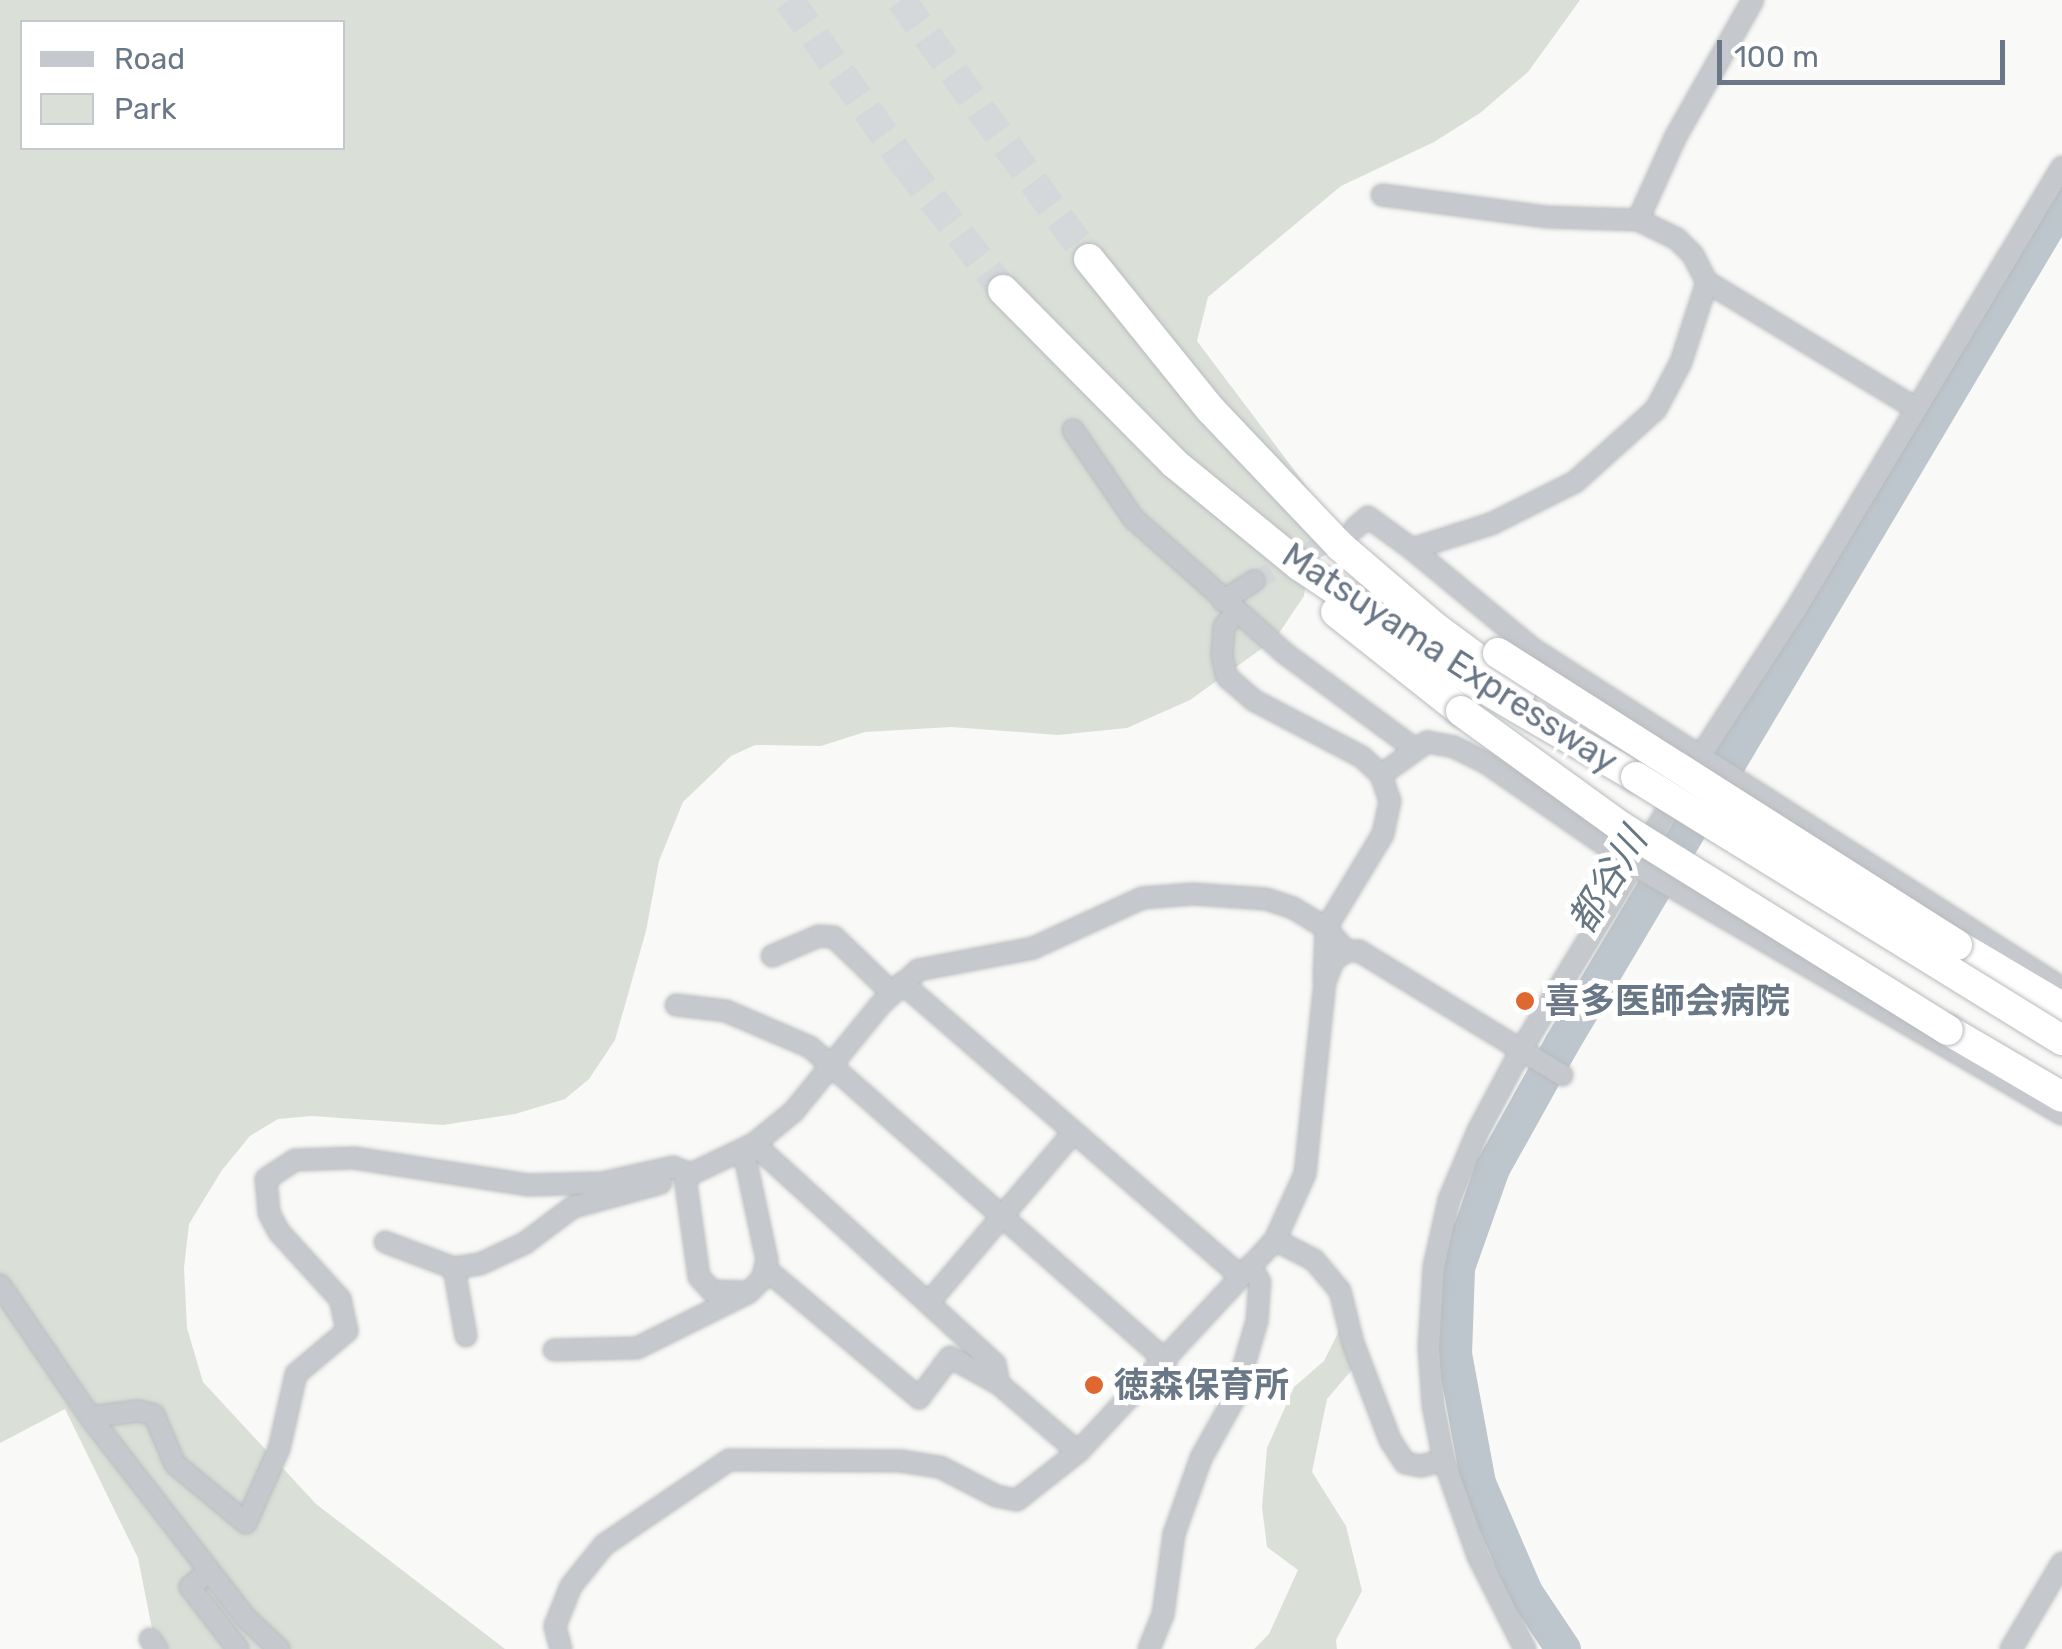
<!DOCTYPE html>
<meta charset="utf-8">
<style>
body{margin:0}
#map{position:relative;width:2062px;height:1649px;overflow:hidden;background:#f9f9f7;font-family:Rubik,"Noto Sans JP",sans-serif}
div>[style]{position:absolute}
[style*='--x']{left:calc(var(--x)*1px);top:calc(var(--y)*1px);width:calc(var(--w)*1px);rotate:calc(var(--a)*1deg)}
.green>*{inset:0;background:#dae0d8}
.river>*{height:35px;margin:-17.5px;padding:0 17.5px;transform-origin:17.5px;border-radius:17.5px;background:#bdc6cc}
.minor-tunnel>*{height:20px;margin-top:-10px;transform-origin:0;background:repeating-linear-gradient(90deg,#d5d8db 0 20px,transparent 0 30px)}
.highway-tunnel>*{height:30px;margin-top:-15px;transform-origin:0;background:repeating-linear-gradient(90deg,#d5d8db 0 30px,transparent 0 45px)}
.roads{filter:drop-shadow(0 0 2px #b8bbbe) drop-shadow(0 0 2px #b8bbbe)}
.minor>*{height:20px;margin:-10px;padding:0 10px;transform-origin:10px;border-radius:10px;background:#c5c8cc}
.highway>*{height:30px;margin:-15px;padding:0 15px;transform-origin:15px;border-radius:15px;background:#fff}
.bridges{filter:drop-shadow(0 0 2px #b8bbbe) drop-shadow(0 0 2px #b8bbbe)}
.highway-bridge>*{height:30px;margin:-15px;padding:0 15px;transform-origin:15px;border-radius:15px;background:#fff}
.dots>*{width:28px;height:28px;translate:-50% -50%;box-sizing:border-box;border:5px solid #fff;border-radius:50%}
span{translate:-50% -50%;white-space:nowrap;text-align:center;line-height:1.15;-webkit-text-stroke:10px #fff;paint-order:stroke}
.street-label{font-size:35px;color:#697787}
.poi-label{font-size:35px;color:#697787;font-weight:700}
.left{translate:0 -50%;text-align:left}
.water-label{font-size:38px;color:#657782;font-style:italic}
.legend{position:absolute;left:20px;top:20px;width:325px;height:130px;box-sizing:border-box;background:#fff;border:2px solid #c3c9cf;margin:0;padding:12px 18px;list-style:none;font-size:30px;color:#697787}
.legend li{display:flex;align-items:center;gap:20px;height:50px}
.legend b{width:50px;border:2px solid #c3c9cf}
.scale{position:absolute;left:1717px;top:40px;width:288px;height:45px;box-sizing:border-box;border:5px solid #697787;border-top:0;padding-left:12px;font-size:30px;line-height:35px;white-space:nowrap;color:#697787;-webkit-text-stroke:8px #fff;paint-order:stroke}
</style>
<div id="map">
<div class="green">
<i style="clip-path:polygon(evenodd,0 0,1580px 0,1528px 72px,1480px 113px,1434px 142px,1341px 186px,1208px 297px,1197px 341px,1310px 491px,1312px 534px,1304px 596px,1275px 639px,1190px 700px,1127px 728px,1058px 735px,951px 727px,865px 732px,821px 746px,755px 745px,731px 756px,683px 802px,659px 861px,646px 931px,615px 1040px,589px 1079px,565px 1099px,515px 1114px,443px 1125px,311px 1116px,278px 1119px,250px 1136px,222px 1170px,189px 1224px,184px 1268px,187px 1328px,203px 1382px,316px 1504px,505px 1649px,156px 1649px,138px 1558px,65px 1409px,0 1443px,0 0,22px 22px,342px 22px,342px 148px,22px 148px,22px 22px)"></i>
<i style="clip-path:polygon(1343px 1323px,1356px 1365px,1327px 1399px,1312px 1472px,1346px 1526px,1362px 1591px,1336px 1640px,1337px 1649px,1254px 1649px,1269px 1634px,1298px 1570px,1267px 1547px,1262px 1507px,1267px 1448px,1294px 1387px,1324px 1361px)"></i>
</div>
<div class="river">
<i style="--x:1563;--y:1649;--w:69;--a:-123.7"></i>
<i style="--x:1525;--y:1592;--w:119;--a:-113.3"></i>
<i style="--x:1478;--y:1483;--w:131;--a:-100.5"></i>
<i style="--x:1454;--y:1354;--w:87;--a:-88"></i>
<i style="--x:1457;--y:1267;--w:105;--a:-70.5"></i>
<i style="--x:1492;--y:1168;--w:142;--a:-60.9"></i>
<i style="--x:1561;--y:1044;--w:981;--a:-59.28"></i>
</div>
<div class="minor-tunnel">
<i style="--x:1254;--y:581;--w:97;--a:-27.6"></i>
</div>
<div class="highway-tunnel">
<i style="--x:789;--y:0;--w:201;--a:54.7"></i>
<i style="--x:905;--y:164;--w:160;--a:52.1"></i>
<i style="--x:901;--y:0;--w:320;--a:54"></i>
</div>
<div class="roads">
<div class="minor">
<i style="--x:1382;--y:195;--w:165;--a:7.6"></i>
<i style="--x:1546;--y:217;--w:92;--a:1.9"></i>
<i style="--x:1638;--y:220;--w:43;--a:26"></i>
<i style="--x:1677;--y:239;--w:23;--a:45"></i>
<i style="--x:1693;--y:255;--w:30;--a:63"></i>
<i style="--x:1707;--y:282;--w:245;--a:31.2"></i>
<i style="--x:1638;--y:220;--w:92;--a:-65.7"></i>
<i style="--x:1676;--y:136;--w:156;--a:-60.5"></i>
<i style="--x:1073;--y:430;--w:107;--a:55.7"></i>
<i style="--x:1133;--y:518;--w:206;--a:41.7"></i>
<i style="--x:1287;--y:655;--w:159;--a:36.3"></i>
<i style="--x:1355;--y:528;--w:17;--a:-40"></i>
<i style="--x:1368;--y:517;--w:54;--a:36"></i>
<i style="--x:1412;--y:549;--w:83;--a:-17.6"></i>
<i style="--x:1491;--y:524;--w:94;--a:-26.6"></i>
<i style="--x:1575;--y:482;--w:109;--a:-42"></i>
<i style="--x:1656;--y:409;--w:53;--a:-62"></i>
<i style="--x:1681;--y:362;--w:84;--a:-72"></i>
<i style="--x:1412;--y:549;--w:157;--a:39.6"></i>
<i style="--x:1533;--y:649;--w:628;--a:32.65"></i>
<i style="--x:1223;--y:601;--w:37;--a:-33"></i>
<i style="--x:1236;--y:612;--w:19;--a:129"></i>
<i style="--x:1224;--y:627;--w:29;--a:94"></i>
<i style="--x:1222;--y:656;--w:22;--a:77"></i>
<i style="--x:1227;--y:677;--w:37;--a:41"></i>
<i style="--x:1255;--y:701;--w:121;--a:27.6"></i>
<i style="--x:1362;--y:757;--w:26;--a:43"></i>
<i style="--x:1381;--y:775;--w:28;--a:71"></i>
<i style="--x:1390;--y:801;--w:34;--a:102"></i>
<i style="--x:1383;--y:834;--w:110;--a:121.2"></i>
<i style="--x:1326;--y:928;--w:52;--a:92.2"></i>
<i style="--x:1381;--y:775;--w:57;--a:-35.7"></i>
<i style="--x:1427;--y:742;--w:27;--a:10"></i>
<i style="--x:1454;--y:747;--w:34;--a:26"></i>
<i style="--x:1485;--y:762;--w:181;--a:34.7"></i>
<i style="--x:1634;--y:865;--w:495;--a:30.2"></i>
<i style="--x:772;--y:956;--w:51;--a:-23.1"></i>
<i style="--x:819;--y:936;--w:15;--a:4"></i>
<i style="--x:834;--y:937;--w:81;--a:44"></i>
<i style="--x:902;--y:983;--w:447;--a:40.9"></i>
<i style="--x:676;--y:1005;--w:50;--a:6.8"></i>
<i style="--x:726;--y:1011;--w:91;--a:23.2"></i>
<i style="--x:810;--y:1047;--w:475;--a:41.4"></i>
<i style="--x:754;--y:1144;--w:326;--a:42.4"></i>
<i style="--x:995;--y:1364;--w:20;--a:79"></i>
<i style="--x:685;--y:1177;--w:101;--a:82"></i>
<i style="--x:699;--y:1277;--w:19;--a:47"></i>
<i style="--x:712;--y:1291;--w:32;--a:2"></i>
<i style="--x:1275;--y:1240;--w:44;--a:27.1"></i>
<i style="--x:1314;--y:1260;--w:40;--a:50"></i>
<i style="--x:1340;--y:1291;--w:54;--a:76"></i>
<i style="--x:1353;--y:1343;--w:104;--a:69.1"></i>
<i style="--x:1390;--y:1440;--w:27;--a:57"></i>
<i style="--x:1405;--y:1463;--w:16;--a:11"></i>
<i style="--x:1421;--y:1466;--w:24;--a:-15"></i>
<i style="--x:385;--y:1242;--w:74;--a:20.6"></i>
<i style="--x:454;--y:1268;--w:26;--a:-9"></i>
<i style="--x:480;--y:1264;--w:50;--a:-25"></i>
<i style="--x:525;--y:1243;--w:60;--a:-36.9"></i>
<i style="--x:573;--y:1207;--w:91;--a:-15.3"></i>
<i style="--x:454;--y:1268;--w:69;--a:80"></i>
<i style="--x:767;--y:1270;--w:199;--a:40.1"></i>
<i style="--x:919;--y:1398;--w:51;--a:-52.9"></i>
<i style="--x:950;--y:1357;--w:56;--a:28.9"></i>
<i style="--x:999;--y:1384;--w:104;--a:40.7"></i>
<i style="--x:0;--y:1285;--w:160;--a:55.7"></i>
<i style="--x:90;--y:1417;--w:253;--a:52.2"></i>
<i style="--x:245;--y:1617;--w:47;--a:43.3"></i>
<i style="--x:930;--y:1301;--w:221;--a:-49.6"></i>
<i style="--x:554;--y:1350;--w:83;--a:-1.4"></i>
<i style="--x:637;--y:1348;--w:124;--a:-26.4"></i>
<i style="--x:748;--y:1293;--w:20;--a:-45"></i>
<i style="--x:762;--y:1279;--w:20;--a:-75"></i>
<i style="--x:767;--y:1260;--w:100;--a:-102.1"></i>
<i style="--x:746;--y:1162;--w:11;--a:-128"></i>
<i style="--x:90;--y:1417;--w:49;--a:-7"></i>
<i style="--x:139;--y:1411;--w:16;--a:15"></i>
<i style="--x:154;--y:1415;--w:53;--a:66.8"></i>
<i style="--x:175;--y:1464;--w:92;--a:39.7"></i>
<i style="--x:246;--y:1523;--w:81;--a:-66"></i>
<i style="--x:279;--y:1449;--w:77;--a:-77.2"></i>
<i style="--x:296;--y:1374;--w:67;--a:-40.1"></i>
<i style="--x:347;--y:1331;--w:33;--a:-102"></i>
<i style="--x:340;--y:1299;--w:91;--a:-132.3"></i>
<i style="--x:279;--y:1232;--w:21;--a:-118"></i>
<i style="--x:269;--y:1213;--w:34;--a:-95"></i>
<i style="--x:266;--y:1179;--w:35;--a:-33"></i>
<i style="--x:295;--y:1160;--w:59;--a:-1.9"></i>
<i style="--x:354;--y:1158;--w:176;--a:8.8"></i>
<i style="--x:528;--y:1185;--w:74;--a:-1.5"></i>
<i style="--x:602;--y:1183;--w:73;--a:-12.7"></i>
<i style="--x:673;--y:1167;--w:19;--a:21"></i>
<i style="--x:691;--y:1174;--w:70;--a:-25.5"></i>
<i style="--x:754;--y:1144;--w:52;--a:-39.5"></i>
<i style="--x:794;--y:1111;--w:136;--a:-50.9"></i>
<i style="--x:880;--y:1005;--w:52;--a:-42.6"></i>
<i style="--x:918;--y:970;--w:117;--a:-10.8"></i>
<i style="--x:1033;--y:948;--w:120;--a:-24.6"></i>
<i style="--x:1142;--y:898;--w:51;--a:-4.5"></i>
<i style="--x:1193;--y:894;--w:73;--a:3.9"></i>
<i style="--x:1266;--y:899;--w:28;--a:18"></i>
<i style="--x:1293;--y:908;--w:39;--a:31"></i>
<i style="--x:1326;--y:928;--w:30;--a:49"></i>
<i style="--x:209;--y:1571;--w:25;--a:140"></i>
<i style="--x:190;--y:1587;--w:78;--a:52.3"></i>
<i style="--x:150;--y:1639;--w:12;--a:55"></i>
<i style="--x:561;--y:1649;--w:24;--a:-105"></i>
<i style="--x:555;--y:1626;--w:43;--a:-68.2"></i>
<i style="--x:571;--y:1586;--w:53;--a:-51.2"></i>
<i style="--x:604;--y:1545;--w:151;--a:-34.2"></i>
<i style="--x:729;--y:1460;--w:172;--a:0.3"></i>
<i style="--x:901;--y:1461;--w:39;--a:9"></i>
<i style="--x:940;--y:1467;--w:63;--a:27.4"></i>
<i style="--x:996;--y:1496;--w:21;--a:11"></i>
<i style="--x:1017;--y:1500;--w:78;--a:-38.2"></i>
<i style="--x:1078;--y:1452;--w:289;--a:-47.1"></i>
<i style="--x:1275;--y:1240;--w:72;--a:-65.6"></i>
<i style="--x:1305;--y:1174;--w:193;--a:-84.1"></i>
<i style="--x:1325;--y:982;--w:22;--a:-69"></i>
<i style="--x:1333;--y:961;--w:16;--a:-38"></i>
<i style="--x:1346;--y:951;--w:13;--a:0"></i>
<i style="--x:1359;--y:951;--w:238;--a:31.4"></i>
<i style="--x:1149;--y:1649;--w:37;--a:-68"></i>
<i style="--x:1163;--y:1615;--w:82;--a:-82.3"></i>
<i style="--x:1174;--y:1534;--w:81;--a:-70.4"></i>
<i style="--x:1201;--y:1458;--w:68;--a:-60.8"></i>
<i style="--x:1234;--y:1399;--w:81;--a:-73.6"></i>
<i style="--x:1257;--y:1321;--w:39;--a:-86"></i>
<i style="--x:1260;--y:1282;--w:19;--a:-122"></i>
<i style="--x:1525;--y:1649;--w:104;--a:-116.8"></i>
<i style="--x:1478;--y:1556;--w:102;--a:-109.5"></i>
<i style="--x:1444;--y:1460;--w:56;--a:-101.3"></i>
<i style="--x:1433;--y:1405;--w:58;--a:-93.9"></i>
<i style="--x:1429;--y:1347;--w:80;--a:-86.4"></i>
<i style="--x:1434;--y:1267;--w:69;--a:-77.4"></i>
<i style="--x:1449;--y:1200;--w:75;--a:-67.2"></i>
<i style="--x:1478;--y:1131;--w:92;--a:-62"></i>
<i style="--x:1521;--y:1050;--w:342;--a:-58.6"></i>
<i style="--x:1699;--y:758;--w:176;--a:-56.9"></i>
<i style="--x:1795;--y:611;--w:518;--a:-58.98"></i>
<i style="--x:2011;--y:1649;--w:100;--a:-59.3"></i>
</div>
<div class="highway">
<i style="--x:1089;--y:259;--w:194;--a:51.1"></i>
<i style="--x:1211;--y:410;--w:187;--a:46.5"></i>
<i style="--x:1340;--y:546;--w:128;--a:40.6"></i>
<i style="--x:1437;--y:629;--w:104;--a:36.4"></i>
<i style="--x:1003;--y:290;--w:243;--a:45.3"></i>
<i style="--x:1174;--y:463;--w:163;--a:39.3"></i>
<i style="--x:1300;--y:566;--w:214;--a:33.8"></i>
<i style="--x:1478;--y:685;--w:183;--a:30.2"></i>
<i style="--x:1336;--y:612;--w:159;--a:38.4"></i>
<i style="--x:1957;--y:945;--w:122;--a:30.6"></i>
<i style="--x:1948;--y:1030;--w:132;--a:30.4"></i>
</div>
</div>
<div class="bridges">
<div class="highway-bridge">
<i style="--x:1498;--y:653;--w:544;--a:32.46"></i>
<i style="--x:1461;--y:711;--w:196;--a:35.9"></i>
<i style="--x:1620;--y:826;--w:386;--a:31.9"></i>
<i style="--x:1636;--y:777;--w:501;--a:31.69"></i>
</div>
</div>
<div class="dots">
<i style="left:1525px;top:1001px;background:#df6830"></i>
<i style="left:1094px;top:1385px;background:#df6830"></i>
</div>
<div class="street-label">
<span style="left:1450px;top:658px;rotate:33deg">Matsuyama Expressway</span>
</div>
<div class="poi-label">
<span class="left" style="left:1545px;top:1001px">喜多医師会病院</span>
<span class="left" style="left:1114px;top:1385px">徳森保育所</span>
</div>
<div class="water-label">
<span style="left:1608px;top:881px;rotate:-59deg">都谷川</span>
</div>
<ul class="legend">
<li><b style="height:12px;background:#c5c8cc"></b>Road</li>
<li><b style="height:28px;background:#dae0d8"></b>Park</li>
</ul>
<div class="scale">100 m</div>
</div>
